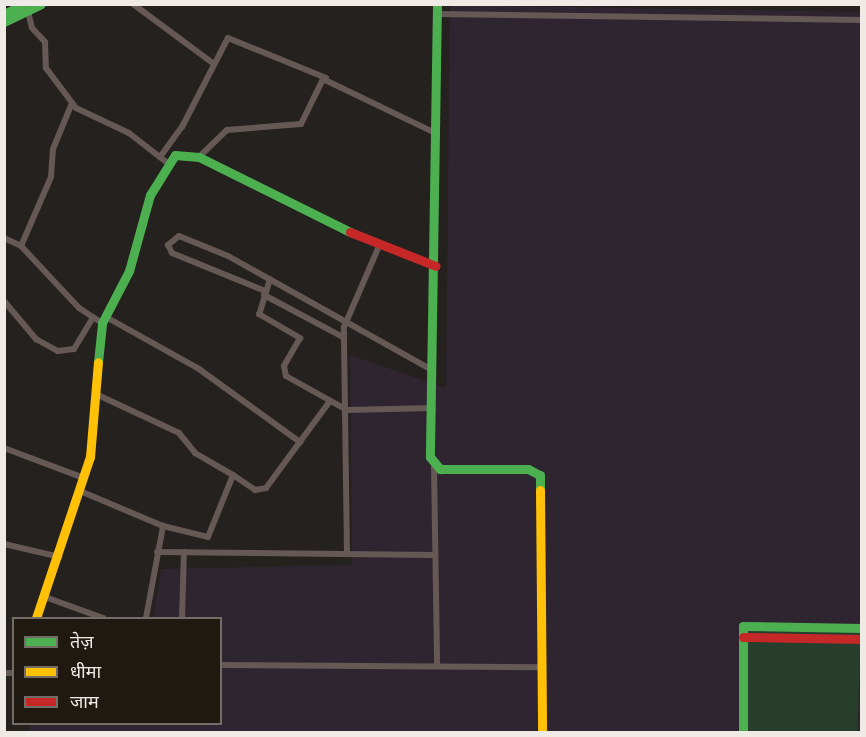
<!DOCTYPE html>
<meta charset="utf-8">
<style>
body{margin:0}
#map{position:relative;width:866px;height:737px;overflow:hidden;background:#24211e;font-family:"Archivo Narrow","Noto Sans Devanagari",sans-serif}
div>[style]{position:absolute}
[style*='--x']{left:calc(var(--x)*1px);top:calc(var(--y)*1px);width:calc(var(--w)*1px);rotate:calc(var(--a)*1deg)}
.industrial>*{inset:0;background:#2f2531}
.green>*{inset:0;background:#273e2d;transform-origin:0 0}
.street>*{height:6px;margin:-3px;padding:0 3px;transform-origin:3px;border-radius:3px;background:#655855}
.fast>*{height:9px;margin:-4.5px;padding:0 4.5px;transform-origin:4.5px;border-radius:4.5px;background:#4caf50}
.slow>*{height:9px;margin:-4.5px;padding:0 4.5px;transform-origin:4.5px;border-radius:4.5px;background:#ffc107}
.jam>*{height:9px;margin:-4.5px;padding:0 4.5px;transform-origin:4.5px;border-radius:4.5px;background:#c62828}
span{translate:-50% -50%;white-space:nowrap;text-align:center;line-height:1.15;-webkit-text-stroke:6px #1f1911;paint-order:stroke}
.frame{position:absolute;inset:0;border:6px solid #efeae5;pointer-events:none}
.legend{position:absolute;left:12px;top:617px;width:210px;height:108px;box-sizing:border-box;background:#1f1911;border:2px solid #726d66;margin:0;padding:8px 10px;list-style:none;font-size:18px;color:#efeae5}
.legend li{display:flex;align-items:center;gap:12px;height:30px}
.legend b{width:30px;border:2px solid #726d66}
</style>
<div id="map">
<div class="industrial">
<i style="clip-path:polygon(450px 5px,861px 12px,861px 732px,30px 732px,30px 724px,220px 724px,220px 618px,153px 618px,161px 569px,352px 565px,350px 355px,446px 388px)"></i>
</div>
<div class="green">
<i style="left:743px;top:626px;width:118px;height:106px;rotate:2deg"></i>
</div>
<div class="street">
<i style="--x:133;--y:4;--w:101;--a:36.5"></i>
<i style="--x:28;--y:11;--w:17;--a:77"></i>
<i style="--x:32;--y:28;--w:19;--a:47"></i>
<i style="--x:45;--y:42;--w:26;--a:88"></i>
<i style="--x:46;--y:68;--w:50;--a:53.1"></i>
<i style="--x:76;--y:108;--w:59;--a:25.3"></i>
<i style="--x:129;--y:133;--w:51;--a:37.8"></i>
<i style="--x:437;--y:14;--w:425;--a:0.8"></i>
<i style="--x:160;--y:157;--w:37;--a:-54"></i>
<i style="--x:182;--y:127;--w:100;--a:-62.7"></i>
<i style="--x:228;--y:38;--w:106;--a:22.2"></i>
<i style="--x:199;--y:157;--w:39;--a:-44"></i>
<i style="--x:227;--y:130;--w:74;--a:-4.6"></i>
<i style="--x:301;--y:124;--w:50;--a:-63.9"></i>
<i style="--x:323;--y:79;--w:122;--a:25.7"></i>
<i style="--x:4;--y:238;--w:19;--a:25"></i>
<i style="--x:21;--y:246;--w:85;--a:46.9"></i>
<i style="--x:79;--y:308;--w:27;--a:33"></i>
<i style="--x:21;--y:246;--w:75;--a:-66.5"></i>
<i style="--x:51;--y:177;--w:28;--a:-86"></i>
<i style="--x:53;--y:149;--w:50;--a:-67.6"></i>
<i style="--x:270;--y:279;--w:37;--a:107"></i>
<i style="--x:259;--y:314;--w:48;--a:30.3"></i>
<i style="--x:300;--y:338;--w:32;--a:120"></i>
<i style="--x:284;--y:366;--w:10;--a:79"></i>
<i style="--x:286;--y:376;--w:70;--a:29.1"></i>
<i style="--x:347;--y:410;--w:86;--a:-1.3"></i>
<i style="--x:265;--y:291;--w:100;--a:-157.8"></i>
<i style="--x:172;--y:253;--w:9;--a:-117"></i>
<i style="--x:168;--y:245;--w:14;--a:-39"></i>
<i style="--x:179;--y:236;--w:53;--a:22.2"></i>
<i style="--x:228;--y:256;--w:234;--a:29.2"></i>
<i style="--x:264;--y:295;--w:89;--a:28"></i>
<i style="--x:4;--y:301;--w:50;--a:49.9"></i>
<i style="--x:36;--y:339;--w:25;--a:29"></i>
<i style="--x:58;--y:351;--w:16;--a:-7"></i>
<i style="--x:74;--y:349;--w:35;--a:-59"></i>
<i style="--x:106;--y:317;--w:107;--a:29.2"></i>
<i style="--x:199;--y:369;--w:125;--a:35.9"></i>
<i style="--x:98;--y:395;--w:89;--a:25.1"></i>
<i style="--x:179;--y:433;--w:26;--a:51"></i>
<i style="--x:195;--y:453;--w:44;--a:30.1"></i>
<i style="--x:4;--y:448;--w:85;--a:20.6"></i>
<i style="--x:434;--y:466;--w:200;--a:89.1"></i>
<i style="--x:80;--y:491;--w:90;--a:22.9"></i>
<i style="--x:4;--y:544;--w:57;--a:13.1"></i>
<i style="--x:157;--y:552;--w:276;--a:0.6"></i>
<i style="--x:347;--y:554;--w:227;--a:-90.8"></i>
<i style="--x:344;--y:327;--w:88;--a:-66.6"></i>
<i style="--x:45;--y:597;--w:62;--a:19.9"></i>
<i style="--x:146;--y:618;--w:94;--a:-79.5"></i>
<i style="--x:163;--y:526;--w:46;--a:13.7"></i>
<i style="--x:208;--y:537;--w:67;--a:-68"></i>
<i style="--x:233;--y:475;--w:27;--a:34"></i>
<i style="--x:255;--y:490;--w:11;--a:-10"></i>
<i style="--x:266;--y:488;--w:108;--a:-53.7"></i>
<i style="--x:182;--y:618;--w:66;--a:-88.3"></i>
<i style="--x:220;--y:665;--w:323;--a:0.4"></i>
<i style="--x:4;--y:673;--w:10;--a:0"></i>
</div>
<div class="fast">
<i style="--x:437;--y:4;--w:453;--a:90.9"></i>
<i style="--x:430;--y:457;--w:16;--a:50"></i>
<i style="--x:440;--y:469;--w:88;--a:0"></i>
<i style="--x:528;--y:469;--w:13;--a:27"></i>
<i style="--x:540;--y:475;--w:15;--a:90"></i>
<i style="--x:4;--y:14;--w:22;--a:-27"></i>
<i style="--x:4;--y:22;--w:41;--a:-25.9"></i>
<i style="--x:98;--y:362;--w:39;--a:-84"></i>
<i style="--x:102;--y:323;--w:59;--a:-62.6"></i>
<i style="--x:129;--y:271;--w:79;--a:-74.6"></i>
<i style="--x:150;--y:195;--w:47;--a:-58"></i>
<i style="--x:175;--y:155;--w:24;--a:5"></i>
<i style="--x:199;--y:157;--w:169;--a:26.4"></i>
<i style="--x:743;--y:732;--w:106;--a:-90"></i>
<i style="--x:743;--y:626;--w:119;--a:1"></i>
</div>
<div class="slow">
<i style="--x:540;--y:490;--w:242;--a:89.5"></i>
<i style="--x:36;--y:618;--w:170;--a:-71.5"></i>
<i style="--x:90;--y:457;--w:95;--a:-85.2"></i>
</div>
<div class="jam">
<i style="--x:350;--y:232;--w:92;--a:21.6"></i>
<i style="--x:743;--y:637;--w:119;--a:1"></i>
</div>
<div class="frame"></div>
<ul class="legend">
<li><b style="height:8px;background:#4caf50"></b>तेज़</li>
<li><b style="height:8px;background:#ffc107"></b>धीमा</li>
<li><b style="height:8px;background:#c62828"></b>जाम</li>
</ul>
</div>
